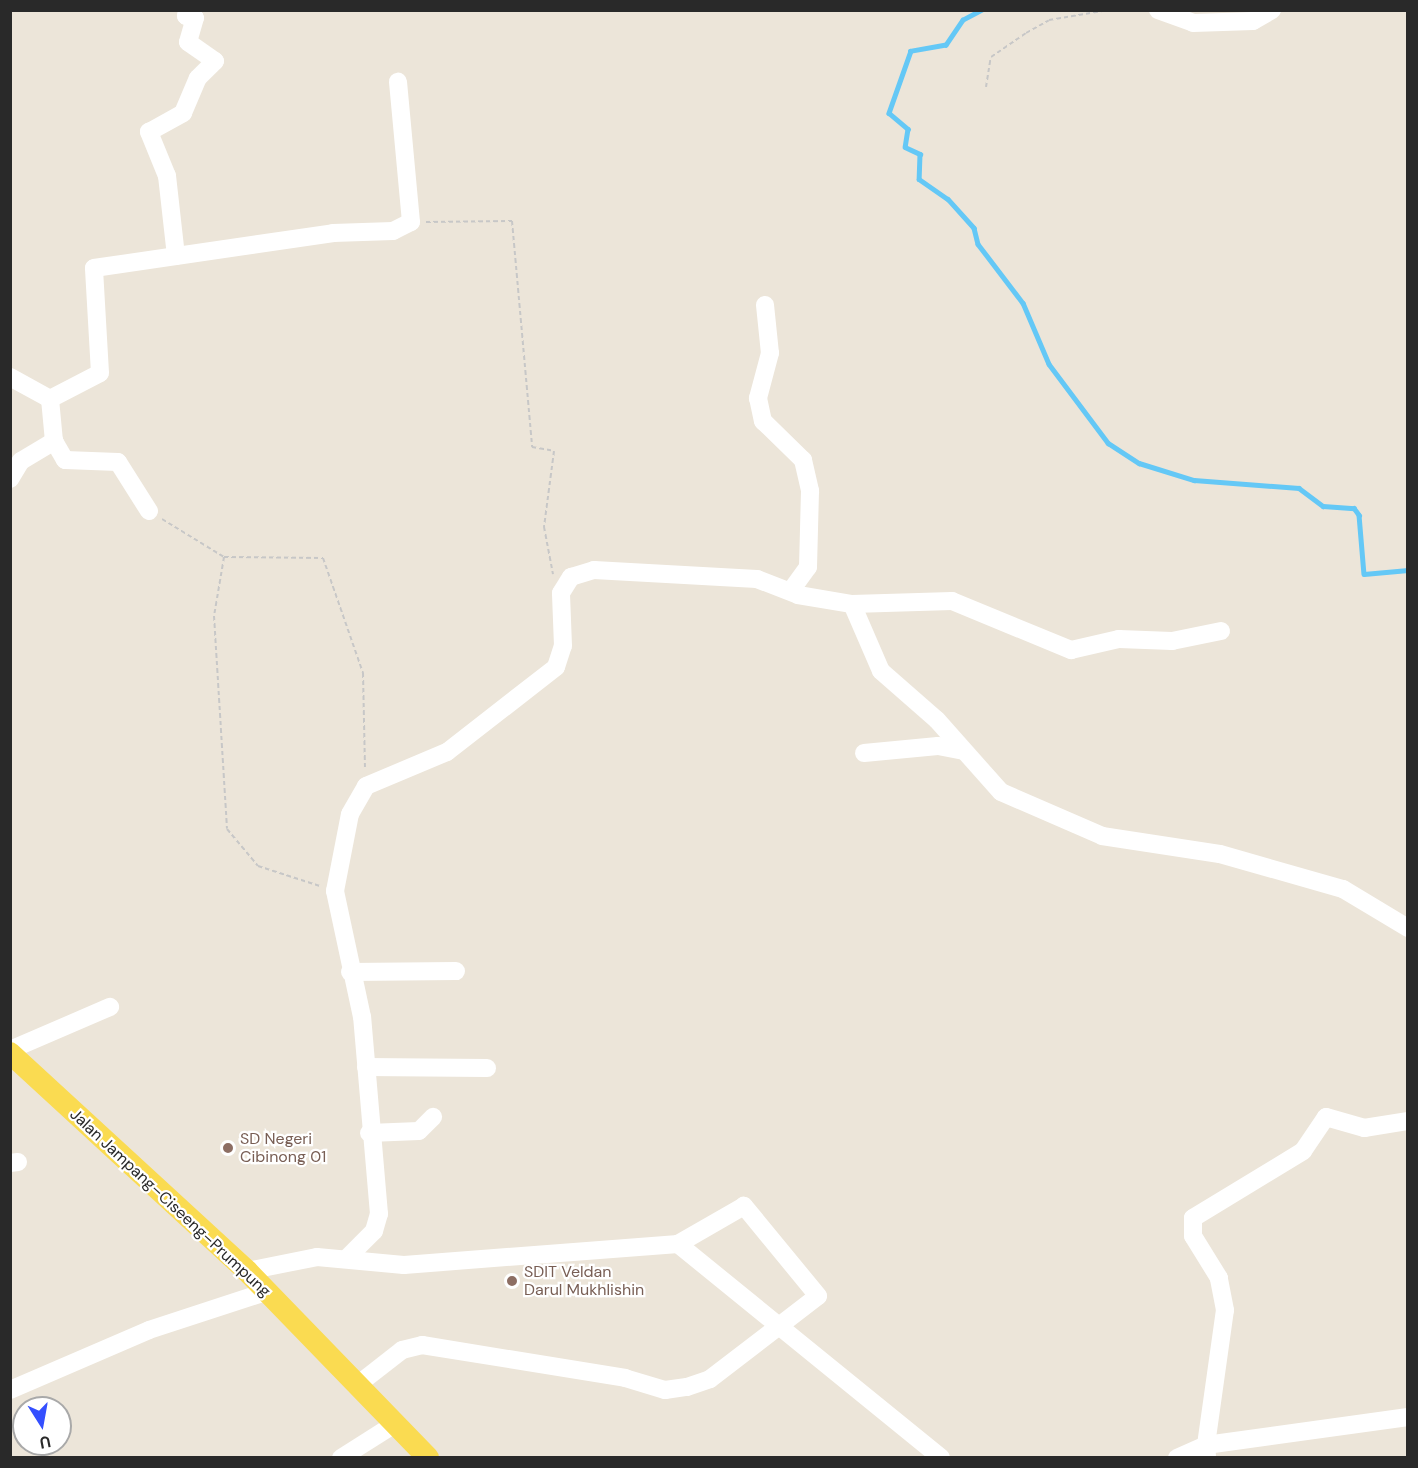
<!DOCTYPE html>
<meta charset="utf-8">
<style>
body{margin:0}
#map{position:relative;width:1418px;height:1468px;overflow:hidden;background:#ece5d9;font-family:"DM Sans",sans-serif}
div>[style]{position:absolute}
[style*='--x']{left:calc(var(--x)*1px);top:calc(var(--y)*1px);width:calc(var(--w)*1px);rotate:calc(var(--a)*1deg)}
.stream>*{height:4.5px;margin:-2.25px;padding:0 2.25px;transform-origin:2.25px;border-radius:2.25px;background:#64c8f6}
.path>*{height:2px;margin-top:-1px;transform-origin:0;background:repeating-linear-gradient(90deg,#c7c7c7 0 4.5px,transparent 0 7.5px)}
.minor>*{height:18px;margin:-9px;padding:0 9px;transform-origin:9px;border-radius:9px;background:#fff}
.major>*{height:22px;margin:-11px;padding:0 11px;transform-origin:11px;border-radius:11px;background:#fadb51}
.dots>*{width:16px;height:16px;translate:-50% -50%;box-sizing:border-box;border:3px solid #fff;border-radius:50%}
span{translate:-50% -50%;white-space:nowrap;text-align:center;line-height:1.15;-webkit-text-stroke:4.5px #fff;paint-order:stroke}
.education-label{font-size:16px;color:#785e54}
.left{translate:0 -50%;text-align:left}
.street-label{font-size:16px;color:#292929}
.frame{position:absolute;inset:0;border:12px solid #292929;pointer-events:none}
.north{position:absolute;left:12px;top:1396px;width:60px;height:60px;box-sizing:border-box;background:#fff;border:2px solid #a9a9a9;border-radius:50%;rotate:169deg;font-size:16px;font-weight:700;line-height:24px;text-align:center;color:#292929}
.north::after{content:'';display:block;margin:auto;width:21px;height:27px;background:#344fff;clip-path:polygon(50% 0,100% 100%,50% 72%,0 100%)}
</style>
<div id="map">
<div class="stream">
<i style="--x:982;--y:10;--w:21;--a:152"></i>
<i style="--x:963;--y:20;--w:30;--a:124"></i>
<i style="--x:946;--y:45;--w:36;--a:170"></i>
<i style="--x:911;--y:51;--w:66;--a:109.5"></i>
<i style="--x:889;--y:113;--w:25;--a:40"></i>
<i style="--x:908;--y:129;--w:18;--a:99"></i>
<i style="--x:905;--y:147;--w:17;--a:25"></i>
<i style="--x:920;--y:154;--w:25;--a:92"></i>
<i style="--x:919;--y:179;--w:35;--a:35"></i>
<i style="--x:948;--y:199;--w:39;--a:48"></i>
<i style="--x:974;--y:228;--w:16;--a:76"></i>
<i style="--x:978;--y:244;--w:74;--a:52.7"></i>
<i style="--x:1023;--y:303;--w:66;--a:66.9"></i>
<i style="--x:1049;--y:364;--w:99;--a:53.2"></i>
<i style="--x:1108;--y:443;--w:37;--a:33"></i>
<i style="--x:1139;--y:463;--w:58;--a:17.2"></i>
<i style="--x:1194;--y:480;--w:105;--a:4.4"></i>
<i style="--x:1299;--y:488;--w:30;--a:37"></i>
<i style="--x:1323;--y:506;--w:31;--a:4"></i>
<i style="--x:1354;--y:508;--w:9;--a:54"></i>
<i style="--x:1359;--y:515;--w:59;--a:85.2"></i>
<i style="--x:1364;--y:574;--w:44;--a:-5.2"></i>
</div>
<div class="path">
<i style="--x:986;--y:87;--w:30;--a:-81"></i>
<i style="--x:991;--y:57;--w:42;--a:-34.4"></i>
<i style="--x:1026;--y:33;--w:26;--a:-29"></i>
<i style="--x:1049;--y:20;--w:60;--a:-9.6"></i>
<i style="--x:426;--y:222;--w:86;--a:-0.7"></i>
<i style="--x:512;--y:221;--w:227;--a:84.9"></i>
<i style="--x:532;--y:447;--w:22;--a:10"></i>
<i style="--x:554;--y:451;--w:77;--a:97.5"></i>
<i style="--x:544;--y:527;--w:48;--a:79.2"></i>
<i style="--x:162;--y:519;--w:73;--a:31.5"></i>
<i style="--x:224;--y:557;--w:60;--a:99.6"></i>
<i style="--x:214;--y:616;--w:213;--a:86.5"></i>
<i style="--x:227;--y:829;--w:48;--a:50"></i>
<i style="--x:258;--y:866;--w:65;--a:17.9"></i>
<i style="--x:224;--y:557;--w:99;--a:0.6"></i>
<i style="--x:323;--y:558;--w:122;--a:70.8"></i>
<i style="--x:363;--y:673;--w:97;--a:88.8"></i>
</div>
<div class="minor">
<i style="--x:1158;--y:10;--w:37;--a:20"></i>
<i style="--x:1193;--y:23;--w:60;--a:-1.9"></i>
<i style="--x:1253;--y:21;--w:22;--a:-30"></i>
<i style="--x:176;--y:256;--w:81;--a:-96.4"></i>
<i style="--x:167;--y:176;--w:48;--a:-112.2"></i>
<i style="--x:149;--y:132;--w:39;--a:-29"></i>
<i style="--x:183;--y:113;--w:38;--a:-67"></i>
<i style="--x:198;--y:78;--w:24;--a:-45"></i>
<i style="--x:215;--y:61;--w:33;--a:-145"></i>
<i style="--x:188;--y:42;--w:25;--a:-74"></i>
<i style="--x:195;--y:18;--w:9;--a:-167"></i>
<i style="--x:186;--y:16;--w:6;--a:-81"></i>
<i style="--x:765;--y:305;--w:48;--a:84.1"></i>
<i style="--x:770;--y:353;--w:47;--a:104.9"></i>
<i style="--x:758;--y:398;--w:24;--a:78"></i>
<i style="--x:763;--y:421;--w:56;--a:44.3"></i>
<i style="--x:803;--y:460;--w:32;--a:77"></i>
<i style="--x:810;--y:491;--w:76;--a:91.5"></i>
<i style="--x:808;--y:567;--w:29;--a:126"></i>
<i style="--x:10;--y:377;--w:46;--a:28.8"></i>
<i style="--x:50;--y:399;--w:42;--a:84.6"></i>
<i style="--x:54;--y:441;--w:22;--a:60"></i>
<i style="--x:65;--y:460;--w:53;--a:2.2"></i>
<i style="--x:118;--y:462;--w:58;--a:57.7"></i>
<i style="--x:50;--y:399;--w:56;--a:-27.5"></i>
<i style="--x:100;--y:373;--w:105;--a:-93.3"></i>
<i style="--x:94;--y:268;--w:242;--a:-8.3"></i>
<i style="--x:333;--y:233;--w:60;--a:-1.9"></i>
<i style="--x:393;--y:231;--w:20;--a:-27"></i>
<i style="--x:411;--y:222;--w:141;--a:-95.3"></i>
<i style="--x:10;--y:479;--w:21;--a:-59"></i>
<i style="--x:21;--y:461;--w:39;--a:-31"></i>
<i style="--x:852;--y:604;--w:73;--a:66.6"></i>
<i style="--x:881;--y:671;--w:74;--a:41.2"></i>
<i style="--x:937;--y:720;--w:96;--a:48.4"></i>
<i style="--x:1001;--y:792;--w:110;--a:23.5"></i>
<i style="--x:1102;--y:836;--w:119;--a:8.7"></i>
<i style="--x:1220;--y:854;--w:128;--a:15.9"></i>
<i style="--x:1343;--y:889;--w:76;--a:31"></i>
<i style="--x:864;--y:753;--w:74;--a:-5.4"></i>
<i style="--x:938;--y:746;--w:25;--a:11"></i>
<i style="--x:350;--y:972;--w:106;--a:-0.5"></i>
<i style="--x:10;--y:1050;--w:109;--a:-23.3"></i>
<i style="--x:366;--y:1067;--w:121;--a:0.5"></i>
<i style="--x:369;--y:1133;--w:50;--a:-2.3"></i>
<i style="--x:419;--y:1131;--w:20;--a:-45"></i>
<i style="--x:10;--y:1163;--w:8;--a:-7"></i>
<i style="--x:347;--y:1258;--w:38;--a:-45"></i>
<i style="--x:374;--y:1231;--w:18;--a:-74"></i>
<i style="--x:379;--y:1214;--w:198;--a:-94.9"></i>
<i style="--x:362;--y:1017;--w:129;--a:-102.1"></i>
<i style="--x:335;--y:891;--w:78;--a:-79"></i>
<i style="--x:350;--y:814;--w:32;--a:-60"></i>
<i style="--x:366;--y:786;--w:88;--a:-22.8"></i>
<i style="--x:447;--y:752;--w:138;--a:-37.9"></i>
<i style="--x:556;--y:667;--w:22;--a:-72"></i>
<i style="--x:563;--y:646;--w:53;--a:-92.2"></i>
<i style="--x:561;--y:593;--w:19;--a:-58"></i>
<i style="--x:571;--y:577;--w:24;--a:-17"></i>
<i style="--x:594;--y:570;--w:163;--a:3.2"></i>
<i style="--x:757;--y:579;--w:44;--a:21.3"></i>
<i style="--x:798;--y:595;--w:55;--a:9.5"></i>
<i style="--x:852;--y:604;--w:100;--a:-1.7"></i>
<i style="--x:952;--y:601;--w:129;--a:22.4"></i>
<i style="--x:1071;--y:650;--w:49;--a:-12.9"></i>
<i style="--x:1119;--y:639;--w:53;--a:2.2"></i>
<i style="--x:1172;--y:641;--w:50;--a:-11.5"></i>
<i style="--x:247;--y:1271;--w:71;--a:-11.3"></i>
<i style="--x:317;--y:1257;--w:87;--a:5.3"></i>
<i style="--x:404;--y:1265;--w:275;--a:-4.4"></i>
<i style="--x:678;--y:1244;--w:339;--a:39.1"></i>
<i style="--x:356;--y:1386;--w:58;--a:-38"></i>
<i style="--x:402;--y:1350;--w:21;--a:-14"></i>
<i style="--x:422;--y:1345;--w:206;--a:9.2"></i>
<i style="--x:625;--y:1378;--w:42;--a:16.7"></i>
<i style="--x:665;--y:1390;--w:22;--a:-8"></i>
<i style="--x:687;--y:1387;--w:24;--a:-19"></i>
<i style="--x:710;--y:1379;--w:136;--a:-37.5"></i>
<i style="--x:818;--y:1296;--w:117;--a:-129.4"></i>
<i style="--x:744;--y:1206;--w:76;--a:150.1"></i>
<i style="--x:10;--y:1390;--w:151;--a:-23.3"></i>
<i style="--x:149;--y:1330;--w:122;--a:-18.1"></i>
<i style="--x:1207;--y:1456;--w:11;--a:-95"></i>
<i style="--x:1206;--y:1445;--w:204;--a:-7.9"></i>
<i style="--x:341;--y:1458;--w:62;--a:-32.4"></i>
<i style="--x:1177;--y:1458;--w:32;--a:-24"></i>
<i style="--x:1206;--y:1445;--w:136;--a:-82"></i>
<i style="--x:1225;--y:1310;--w:33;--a:-101"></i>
<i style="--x:1219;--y:1278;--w:49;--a:-121.8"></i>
<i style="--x:1193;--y:1236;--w:18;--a:-90"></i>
<i style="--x:1193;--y:1218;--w:129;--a:-31.3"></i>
<i style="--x:1303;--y:1151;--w:41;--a:-55.9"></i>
<i style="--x:1326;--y:1117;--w:40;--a:16"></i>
<i style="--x:1364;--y:1128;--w:45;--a:-9"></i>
</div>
<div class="major">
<i style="--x:10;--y:1053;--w:322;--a:42.6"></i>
<i style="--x:247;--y:1271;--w:260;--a:45.9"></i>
</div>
<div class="dots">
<i style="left:228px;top:1148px;background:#8d6e63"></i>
<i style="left:512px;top:1281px;background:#8d6e63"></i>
</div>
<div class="education-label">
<span class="left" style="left:240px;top:1148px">SD Negeri<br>Cibinong 01</span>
<span class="left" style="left:524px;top:1281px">SDIT Veldan<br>Darul Mukhlishin</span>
</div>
<div class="street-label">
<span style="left:170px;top:1203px;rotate:43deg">Jalan Jampang–Ciseeng–Prumpung</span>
</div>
<div class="frame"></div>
<div class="north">U</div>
</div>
